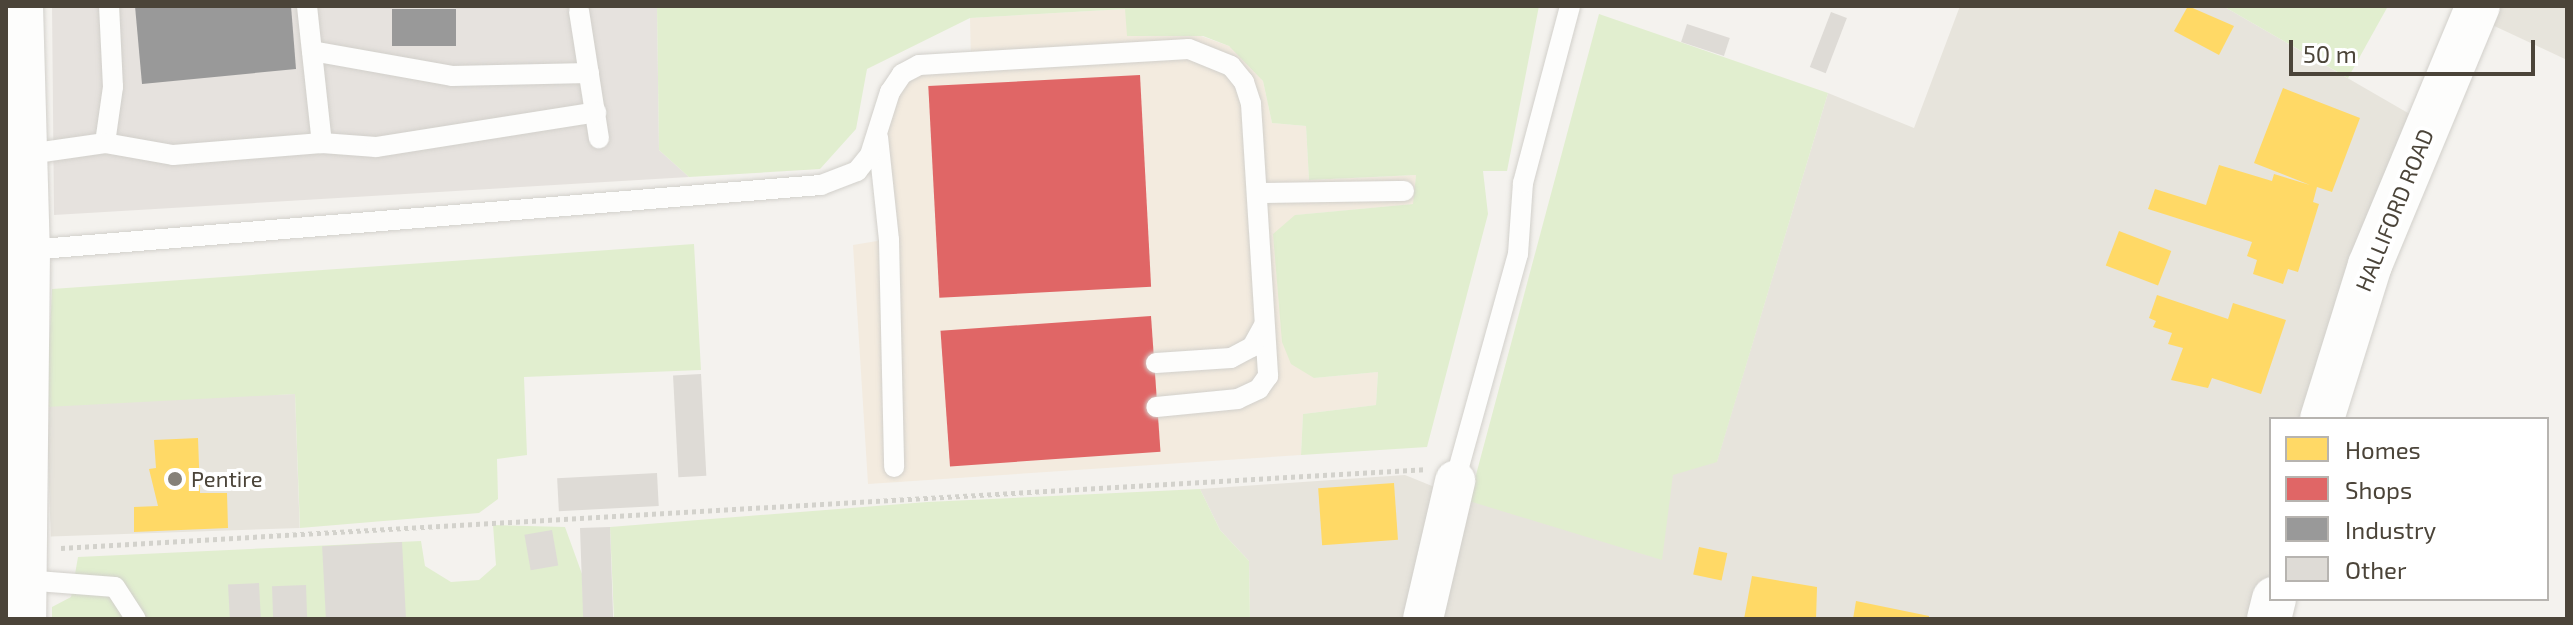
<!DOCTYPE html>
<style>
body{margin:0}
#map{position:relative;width:2573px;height:625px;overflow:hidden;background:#f4f2ee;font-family:"Exo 2",sans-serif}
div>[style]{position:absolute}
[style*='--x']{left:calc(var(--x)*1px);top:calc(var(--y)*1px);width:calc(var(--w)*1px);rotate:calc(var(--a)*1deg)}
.residential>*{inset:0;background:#e7e4dc;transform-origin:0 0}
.commercial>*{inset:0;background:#f3ebdf}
.industrial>*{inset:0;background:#e6e2de}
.green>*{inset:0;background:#e1eecf}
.homes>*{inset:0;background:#ffd966;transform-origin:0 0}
.shops>*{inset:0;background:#e06666;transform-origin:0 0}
.industry>*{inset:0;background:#999;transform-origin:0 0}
.building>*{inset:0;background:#dedbd6;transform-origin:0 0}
.path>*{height:5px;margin-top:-2.5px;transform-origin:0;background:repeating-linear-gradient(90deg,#d3d2cc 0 4px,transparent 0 8px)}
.roads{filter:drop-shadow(0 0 2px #d2d0cb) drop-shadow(0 0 2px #d2d0cb)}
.service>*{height:20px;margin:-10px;padding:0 10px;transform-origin:10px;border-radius:10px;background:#fdfdfc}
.minor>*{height:40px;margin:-20px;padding:0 20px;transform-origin:20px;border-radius:20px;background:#fdfdfc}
.tertiary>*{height:44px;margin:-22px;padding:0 22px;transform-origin:22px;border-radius:22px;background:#fdfdfc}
.dots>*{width:22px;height:22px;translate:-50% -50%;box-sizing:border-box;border:4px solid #fff;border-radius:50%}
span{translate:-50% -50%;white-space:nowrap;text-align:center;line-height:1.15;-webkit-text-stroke:8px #fff;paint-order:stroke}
.street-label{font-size:22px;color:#4b4439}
.poi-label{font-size:22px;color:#4b4439}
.left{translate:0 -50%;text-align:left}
.frame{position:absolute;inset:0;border:8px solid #4b4439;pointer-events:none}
.legend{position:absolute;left:2269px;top:417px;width:280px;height:184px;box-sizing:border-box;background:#fff;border:2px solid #b7b4b0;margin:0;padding:10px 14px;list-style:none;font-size:24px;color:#4b4439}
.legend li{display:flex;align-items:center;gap:16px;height:40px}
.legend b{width:40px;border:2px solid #b7b4b0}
.scale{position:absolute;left:2289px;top:40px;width:246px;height:36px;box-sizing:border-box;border:4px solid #4b4439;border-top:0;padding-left:10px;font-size:24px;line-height:28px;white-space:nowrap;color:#4b4439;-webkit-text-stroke:6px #fff;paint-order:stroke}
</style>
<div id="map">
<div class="residential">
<i style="clip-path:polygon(1960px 6px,2223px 6px,2427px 124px,2325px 419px,2271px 419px,2269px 619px,1250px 619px,1249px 561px,1220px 530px,1200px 489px,1405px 475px,1469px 501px,1673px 474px,1717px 461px,1828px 93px,1914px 128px)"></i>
<i style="clip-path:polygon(2478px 6px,2567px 6px,2567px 60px,2473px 16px)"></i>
<i style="left:295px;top:394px;width:134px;height:249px;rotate:88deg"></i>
</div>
<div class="commercial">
<i style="clip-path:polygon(1125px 9px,1229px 46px,1250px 63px,1263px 81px,1272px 123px,1306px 126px,1309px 180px,1416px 175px,1414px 204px,1296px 215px,1314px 378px,1378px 372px,1376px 405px,1303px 414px,1301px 455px,868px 484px,853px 245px,889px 239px,878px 137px,902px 74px,971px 60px,970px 18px)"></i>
</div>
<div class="industrial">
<i style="clip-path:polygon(52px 6px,657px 6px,659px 150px,689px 177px,54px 215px)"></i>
</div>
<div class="green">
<i style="clip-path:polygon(657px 6px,1539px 6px,1507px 171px,1483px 171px,1488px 214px,1427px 447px,1301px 455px,1303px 414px,1376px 405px,1378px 372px,1314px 378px,1291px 364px,1282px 342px,1273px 234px,1295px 215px,1413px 204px,1416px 175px,1309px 180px,1306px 126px,1272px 123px,1263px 81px,1229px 46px,1203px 36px,1127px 36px,1125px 9px,970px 18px,867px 69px,856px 129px,820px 169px,689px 177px,659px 150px)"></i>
<i style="clip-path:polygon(2223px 6px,2388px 6px,2348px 78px)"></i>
<i style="clip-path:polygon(1599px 14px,1828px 93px,1717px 462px,1673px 475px,1662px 560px,1469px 501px)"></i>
<i style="clip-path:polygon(694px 244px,701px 370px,524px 377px,527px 455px,497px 459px,498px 499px,479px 513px,300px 528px,295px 394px,46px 407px,52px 289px)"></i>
<i style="clip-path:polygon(1200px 489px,1220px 530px,1249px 561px,1250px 619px,614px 619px,610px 527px,927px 502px)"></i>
<i style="clip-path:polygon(493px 525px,565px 527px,582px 574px,584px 619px,52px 619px,52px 607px,71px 597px,78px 557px,421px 541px,425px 566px,451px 582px,479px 580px,496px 565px)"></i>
</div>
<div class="homes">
<i style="clip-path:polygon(2188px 6px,2234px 26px,2219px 55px,2174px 31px)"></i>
<i style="clip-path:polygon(2283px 88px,2360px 118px,2332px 192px,2317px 187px,2313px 202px,2319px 204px,2298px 272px,2288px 269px,2283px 284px,2253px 274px,2257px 260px,2247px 256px,2252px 242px,2148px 209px,2155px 189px,2206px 205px,2219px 165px,2272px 181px,2274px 174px,2310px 185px,2254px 163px)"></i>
<i style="left:2119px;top:231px;width:56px;height:37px;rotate:21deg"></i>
<i style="clip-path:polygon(2157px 295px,2228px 319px,2233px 303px,2286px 320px,2261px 394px,2212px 378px,2208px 388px,2171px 380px,2183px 348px,2168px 344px,2172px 333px,2153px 327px,2156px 321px,2149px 318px)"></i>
<i style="clip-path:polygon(198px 438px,200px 493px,227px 493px,228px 528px,134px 532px,134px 507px,158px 506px,149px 469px,156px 468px,154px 440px)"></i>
<i style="left:1394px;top:483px;width:57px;height:76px;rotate:86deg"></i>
<i style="left:1699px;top:547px;width:29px;height:28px;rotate:12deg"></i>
<i style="clip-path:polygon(1752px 576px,1817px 587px,1816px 619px,1744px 619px)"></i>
<i style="clip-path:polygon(1856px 601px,1929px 616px,1929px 619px,1853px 619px)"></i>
</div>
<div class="shops">
<i style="left:1140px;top:75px;width:212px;height:212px;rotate:87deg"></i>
<i style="left:1151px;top:316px;width:136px;height:211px;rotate:86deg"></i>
</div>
<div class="industry">
<i style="clip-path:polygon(135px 6px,291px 6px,296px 69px,142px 84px)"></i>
<i style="left:392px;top:9px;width:64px;height:37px"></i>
</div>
<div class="building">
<i style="left:1831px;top:12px;width:17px;height:59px;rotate:21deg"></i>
<i style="left:1687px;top:24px;width:45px;height:19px;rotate:18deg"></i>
<i style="left:701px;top:374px;width:102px;height:28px;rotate:87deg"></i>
<i style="left:657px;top:473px;width:33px;height:100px;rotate:87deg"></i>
<i style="left:610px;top:527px;width:92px;height:30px;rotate:88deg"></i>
<i style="left:552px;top:530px;width:36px;height:28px;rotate:80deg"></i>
<i style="left:402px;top:542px;width:77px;height:80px;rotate:87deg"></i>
<i style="left:259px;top:583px;width:36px;height:31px;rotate:87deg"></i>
<i style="left:306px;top:585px;width:34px;height:34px;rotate:88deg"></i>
</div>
<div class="path">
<i style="--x:61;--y:548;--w:1366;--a:-3.31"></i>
</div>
<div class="roads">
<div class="service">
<i style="--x:307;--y:6;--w:138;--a:83.8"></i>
<i style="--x:579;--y:11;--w:129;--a:81.1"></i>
<i style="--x:312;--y:51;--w:142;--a:10.1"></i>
<i style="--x:452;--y:76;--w:137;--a:-1.3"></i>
<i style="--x:878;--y:137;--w:104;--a:83.9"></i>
<i style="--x:889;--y:240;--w:227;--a:88.7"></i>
<i style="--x:105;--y:143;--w:57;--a:-81.9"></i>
<i style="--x:113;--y:87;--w:81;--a:-92.8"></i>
<i style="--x:22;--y:155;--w:84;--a:-8.2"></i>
<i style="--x:105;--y:143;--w:69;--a:10"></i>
<i style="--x:173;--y:155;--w:149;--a:-4.6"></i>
<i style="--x:322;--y:143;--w:54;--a:4.2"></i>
<i style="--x:376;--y:147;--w:223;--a:-9"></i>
<i style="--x:1257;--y:193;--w:147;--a:-0.8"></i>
<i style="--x:28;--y:250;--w:796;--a:-4.69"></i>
<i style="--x:821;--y:185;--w:39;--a:-21"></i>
<i style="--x:857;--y:171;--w:21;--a:-51"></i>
<i style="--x:870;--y:155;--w:66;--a:-72.4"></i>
<i style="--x:890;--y:92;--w:22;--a:-56"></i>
<i style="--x:902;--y:74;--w:19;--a:-28"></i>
<i style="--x:919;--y:65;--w:270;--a:-3.4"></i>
<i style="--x:1189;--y:49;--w:45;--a:22"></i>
<i style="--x:1231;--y:66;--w:21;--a:51"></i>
<i style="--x:1244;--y:82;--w:23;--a:72"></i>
<i style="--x:1251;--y:104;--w:273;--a:86.4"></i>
<i style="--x:1268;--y:376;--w:16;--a:125"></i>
<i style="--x:1259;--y:389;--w:23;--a:155"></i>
<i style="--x:1238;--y:399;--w:82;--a:174.4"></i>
<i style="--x:1156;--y:363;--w:75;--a:-3.8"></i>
<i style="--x:1231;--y:358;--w:24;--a:-28"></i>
<i style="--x:1252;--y:347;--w:25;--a:-61"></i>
<i style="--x:1455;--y:481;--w:236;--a:-74.5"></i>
<i style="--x:1518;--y:254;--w:71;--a:-86"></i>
<i style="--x:1523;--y:183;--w:183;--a:-75.1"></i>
<i style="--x:24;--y:580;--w:91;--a:4.4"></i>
<i style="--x:115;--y:587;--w:38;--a:57"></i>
</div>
<div class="minor">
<i style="--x:1423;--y:619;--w:142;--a:-76.9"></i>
</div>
<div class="tertiary">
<i style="--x:21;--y:6;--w:244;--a:88.4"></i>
<i style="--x:28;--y:250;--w:369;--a:90.6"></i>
<i style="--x:2322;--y:419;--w:161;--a:-72.7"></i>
<i style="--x:2370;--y:265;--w:281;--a:-67.4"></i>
<i style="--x:2269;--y:619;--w:21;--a:-76"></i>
</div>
</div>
<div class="dots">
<i style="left:175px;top:479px;background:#868178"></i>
</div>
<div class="street-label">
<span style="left:2394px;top:210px;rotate:-68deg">HALLIFORD ROAD</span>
</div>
<div class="poi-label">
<span class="left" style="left:191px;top:479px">Pentire</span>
</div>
<div class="frame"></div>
<ul class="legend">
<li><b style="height:22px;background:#ffd966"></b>Homes</li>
<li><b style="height:22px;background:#e06666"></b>Shops</li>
<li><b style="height:22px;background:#999"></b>Industry</li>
<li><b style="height:22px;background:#dedbd6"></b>Other</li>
</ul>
<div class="scale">50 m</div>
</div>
